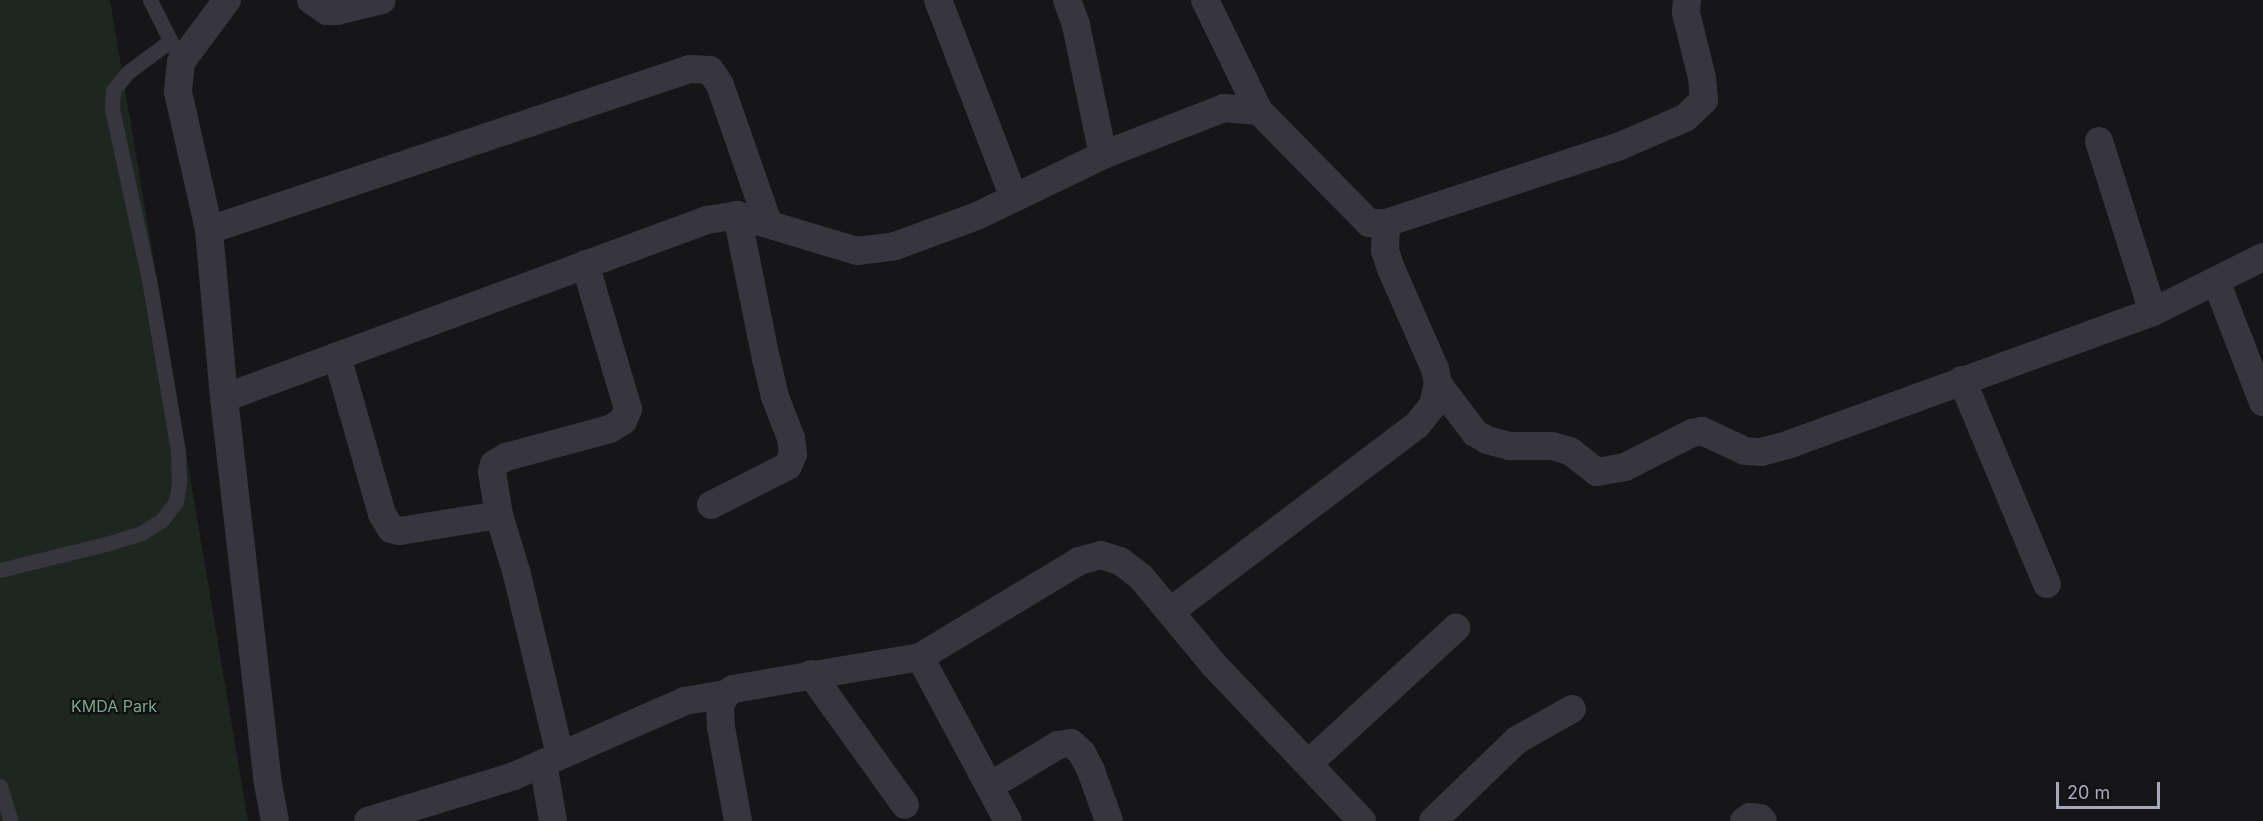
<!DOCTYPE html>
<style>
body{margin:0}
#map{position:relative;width:2263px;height:821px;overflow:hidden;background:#161618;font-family:Inter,sans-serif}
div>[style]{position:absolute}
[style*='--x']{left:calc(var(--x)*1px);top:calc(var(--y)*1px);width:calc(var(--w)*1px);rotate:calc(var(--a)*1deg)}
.green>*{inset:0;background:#1d2720}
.lane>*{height:15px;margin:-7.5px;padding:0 7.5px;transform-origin:7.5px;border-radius:7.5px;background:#37363e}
.street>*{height:28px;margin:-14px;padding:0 14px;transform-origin:14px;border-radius:14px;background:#37363e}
span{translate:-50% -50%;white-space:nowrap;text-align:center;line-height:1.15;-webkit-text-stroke:4.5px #111113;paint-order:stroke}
.park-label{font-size:16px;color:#7ca688}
.scale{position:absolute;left:2056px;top:782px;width:104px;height:27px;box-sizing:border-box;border:3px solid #a7a8b9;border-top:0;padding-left:8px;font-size:18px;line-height:21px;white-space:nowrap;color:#a7a8b9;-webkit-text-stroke:4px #111113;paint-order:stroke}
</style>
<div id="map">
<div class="green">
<i style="clip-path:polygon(0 0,110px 0,248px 821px,0 821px)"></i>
</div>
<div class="lane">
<i style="--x:150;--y:0;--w:54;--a:63.4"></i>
<i style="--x:0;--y:570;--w:109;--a:-13.8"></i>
<i style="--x:106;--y:544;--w:37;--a:-17"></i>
<i style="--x:141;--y:533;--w:23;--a:-31"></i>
<i style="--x:161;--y:521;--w:24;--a:-52"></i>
<i style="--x:176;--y:502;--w:20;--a:-81"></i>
<i style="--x:179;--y:482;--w:31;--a:-92"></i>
<i style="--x:178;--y:451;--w:173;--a:-99.6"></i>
<i style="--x:149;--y:280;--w:175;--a:-102.2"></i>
<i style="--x:112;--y:109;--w:19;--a:-87"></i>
<i style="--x:113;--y:90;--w:23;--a:-50"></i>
<i style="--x:128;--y:72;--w:52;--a:-36.4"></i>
<i style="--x:0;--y:786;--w:37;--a:73"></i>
</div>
<div class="street">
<i style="--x:227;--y:0;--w:77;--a:126.6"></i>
<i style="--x:181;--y:62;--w:30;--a:96"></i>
<i style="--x:178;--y:92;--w:141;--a:77.3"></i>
<i style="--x:209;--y:230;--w:169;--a:84.9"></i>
<i style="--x:224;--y:398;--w:382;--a:83.5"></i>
<i style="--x:267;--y:778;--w:44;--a:79.5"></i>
<i style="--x:311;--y:0;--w:19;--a:35"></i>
<i style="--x:327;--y:11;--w:10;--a:0"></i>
<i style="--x:337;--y:11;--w:46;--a:-13.7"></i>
<i style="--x:938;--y:0;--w:212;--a:69"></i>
<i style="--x:1067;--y:0;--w:27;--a:70"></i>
<i style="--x:1076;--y:25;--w:133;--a:78.3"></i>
<i style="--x:1205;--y:0;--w:123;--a:64.1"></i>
<i style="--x:2099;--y:141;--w:179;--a:72.5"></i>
<i style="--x:209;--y:230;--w:507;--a:-18.51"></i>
<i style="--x:690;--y:69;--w:20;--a:3"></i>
<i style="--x:710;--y:70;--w:18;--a:56"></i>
<i style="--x:720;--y:85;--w:146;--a:70.8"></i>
<i style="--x:2216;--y:281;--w:130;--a:68.8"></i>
<i style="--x:337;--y:356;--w:164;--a:74.1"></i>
<i style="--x:382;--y:514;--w:17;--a:59"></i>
<i style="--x:391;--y:529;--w:9;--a:13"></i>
<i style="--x:400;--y:531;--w:100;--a:-9.2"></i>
<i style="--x:1962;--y:380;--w:221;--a:67.4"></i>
<i style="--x:1438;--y:384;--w:61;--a:52.9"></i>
<i style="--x:1475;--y:433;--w:14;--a:30"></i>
<i style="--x:1487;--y:440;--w:23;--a:15"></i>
<i style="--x:1509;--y:446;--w:43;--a:0"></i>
<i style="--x:1552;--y:446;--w:19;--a:16"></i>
<i style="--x:1570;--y:451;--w:34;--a:38"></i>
<i style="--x:1597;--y:472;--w:28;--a:-10"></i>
<i style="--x:1625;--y:467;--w:75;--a:-26.9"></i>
<i style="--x:1692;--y:433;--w:10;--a:-11"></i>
<i style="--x:1702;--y:431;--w:47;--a:24.9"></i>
<i style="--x:1745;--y:451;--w:16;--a:4"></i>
<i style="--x:1761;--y:452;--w:30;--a:-15"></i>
<i style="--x:1790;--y:444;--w:386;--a:-20"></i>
<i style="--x:2153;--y:312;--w:123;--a:-26.6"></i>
<i style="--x:224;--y:398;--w:515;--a:-20.23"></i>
<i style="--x:707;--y:220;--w:30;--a:-9"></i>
<i style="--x:737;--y:215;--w:125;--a:16.7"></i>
<i style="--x:857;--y:251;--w:38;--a:-7"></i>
<i style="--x:895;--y:246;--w:87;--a:-20.1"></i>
<i style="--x:977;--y:216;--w:140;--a:-25.8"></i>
<i style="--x:1103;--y:155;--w:130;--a:-21.2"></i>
<i style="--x:1224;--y:108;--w:35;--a:5"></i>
<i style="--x:1259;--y:111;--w:157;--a:45.5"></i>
<i style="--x:1369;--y:223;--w:17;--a:0"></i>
<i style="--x:1386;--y:223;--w:246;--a:-18.2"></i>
<i style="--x:1620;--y:146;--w:71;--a:-23.3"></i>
<i style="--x:1685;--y:118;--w:26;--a:-43"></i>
<i style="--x:1704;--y:100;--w:22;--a:-95"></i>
<i style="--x:1702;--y:78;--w:67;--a:-103.8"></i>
<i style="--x:1686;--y:13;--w:13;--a:-86"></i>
<i style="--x:711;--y:505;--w:86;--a:-26.9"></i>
<i style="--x:788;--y:466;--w:13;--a:-67"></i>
<i style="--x:793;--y:454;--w:16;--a:-97"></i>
<i style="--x:791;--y:438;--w:44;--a:-111.3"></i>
<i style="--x:775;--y:397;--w:39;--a:-103"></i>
<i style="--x:766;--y:359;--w:147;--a:-101.4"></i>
<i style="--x:1171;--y:611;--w:308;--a:-37.1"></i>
<i style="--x:1417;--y:425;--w:26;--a:-51"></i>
<i style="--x:1433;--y:405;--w:22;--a:-77"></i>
<i style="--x:1438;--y:384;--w:15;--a:-101"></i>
<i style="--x:1435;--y:369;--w:109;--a:-113.7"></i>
<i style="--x:1391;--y:269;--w:19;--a:-108"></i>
<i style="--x:1385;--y:251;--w:28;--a:-88"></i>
<i style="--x:920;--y:657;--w:186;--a:61.8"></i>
<i style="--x:811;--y:674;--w:161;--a:54.3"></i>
<i style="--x:560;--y:755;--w:189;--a:-103.4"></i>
<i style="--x:516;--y:571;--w:59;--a:-106.9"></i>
<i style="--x:499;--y:515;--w:44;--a:-99.2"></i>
<i style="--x:492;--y:472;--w:8;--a:-76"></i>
<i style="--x:494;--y:464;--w:14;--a:-30"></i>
<i style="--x:506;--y:457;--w:108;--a:-15.1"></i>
<i style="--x:610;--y:429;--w:15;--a:-32"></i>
<i style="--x:623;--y:421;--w:13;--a:-67"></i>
<i style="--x:628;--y:409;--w:151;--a:-106.5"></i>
<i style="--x:543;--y:763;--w:59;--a:80.2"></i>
<i style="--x:1309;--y:763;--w:200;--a:-42.6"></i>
<i style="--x:990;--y:786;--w:79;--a:-31.1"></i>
<i style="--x:1058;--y:745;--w:13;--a:-9"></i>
<i style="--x:1071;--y:743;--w:15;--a:42"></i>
<i style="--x:1082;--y:753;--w:20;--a:63"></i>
<i style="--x:1091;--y:771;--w:53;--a:70.2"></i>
<i style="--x:368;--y:821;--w:153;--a:-17.1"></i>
<i style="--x:514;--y:776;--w:187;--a:-23.7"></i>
<i style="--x:685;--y:701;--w:42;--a:-9.7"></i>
<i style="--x:738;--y:821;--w:96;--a:-100.3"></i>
<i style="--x:721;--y:727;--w:22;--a:-93"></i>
<i style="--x:720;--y:705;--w:13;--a:-61"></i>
<i style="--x:726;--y:694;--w:9;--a:-36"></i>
<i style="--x:733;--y:689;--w:190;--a:-9.7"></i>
<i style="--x:920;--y:657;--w:186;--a:-31.1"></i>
<i style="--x:1079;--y:561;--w:23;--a:-15"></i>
<i style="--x:1101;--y:555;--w:20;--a:18"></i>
<i style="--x:1120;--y:561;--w:26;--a:37"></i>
<i style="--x:1141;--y:577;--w:114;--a:50.3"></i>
<i style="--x:1214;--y:665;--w:215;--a:46.5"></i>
<i style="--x:1433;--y:821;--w:117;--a:-44"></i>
<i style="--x:1517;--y:740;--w:63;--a:-29.4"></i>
<i style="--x:1744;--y:821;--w:7;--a:-34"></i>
<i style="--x:1750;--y:817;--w:10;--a:6"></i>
<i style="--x:1760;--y:818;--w:4;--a:45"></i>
</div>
<div class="park-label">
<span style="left:114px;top:706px">KMDA Park</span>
</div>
<div class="scale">20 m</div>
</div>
